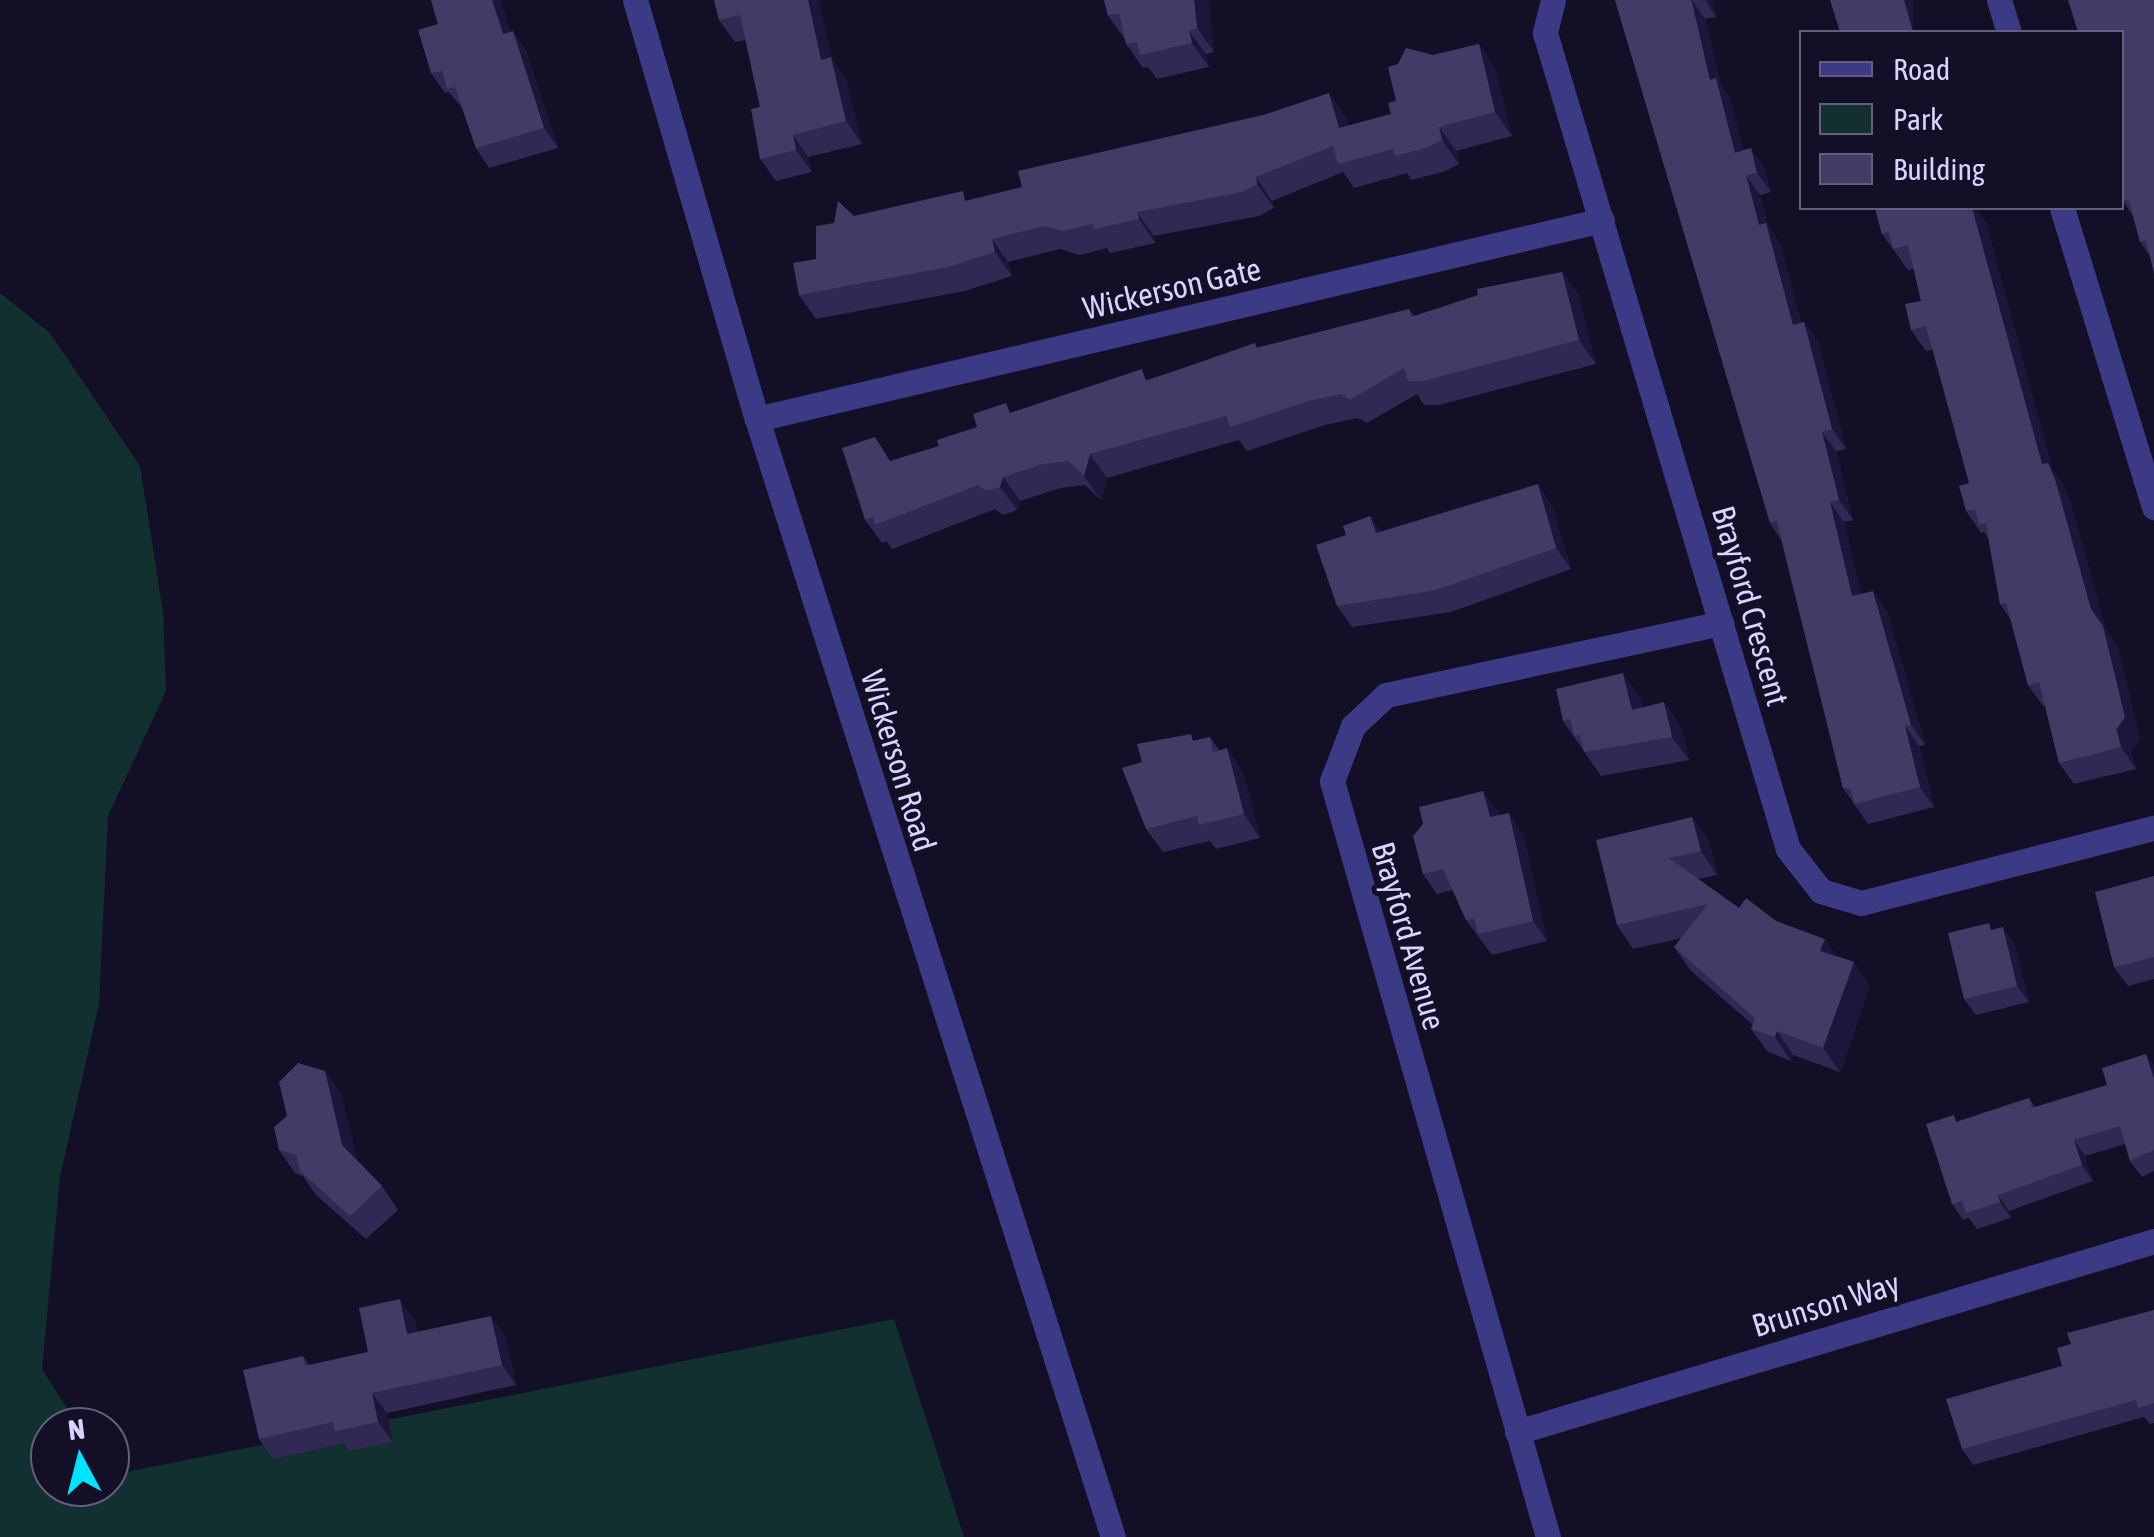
<!DOCTYPE html>
<style>
body{margin:0}
#map{position:relative;width:2154px;height:1537px;overflow:hidden;background:#130f26;font-family:"Asap Condensed",sans-serif}
div>[style]{position:absolute}
[style*='--x']{left:calc(var(--x)*1px);top:calc(var(--y)*1px);width:calc(var(--w)*1px);rotate:calc(var(--a)*1deg)}
.green>*{inset:0;background:#12302f}
.minor>*{height:25px;margin:-12.5px;padding:0 12.5px;transform-origin:12.5px;border-radius:12.5px;background:#3d3a85}
.wall>*{inset:0;background:#312854}
.shaded-wall>*{inset:0;background:#1d163a;transform-origin:0 0}
.building>*{inset:0;background:#433a66}
span{translate:-50% -50%;white-space:nowrap;text-align:center;line-height:1.15;-webkit-text-stroke:10px #130f26;paint-order:stroke}
.street-label{font-size:32px;color:#d9d4ff}
.legend{position:absolute;left:1799px;top:30px;width:325px;height:180px;box-sizing:border-box;background:#130f26;border:2px solid #625e7d;margin:0;padding:12px 18px;list-style:none;font-size:30px;color:#d9d4ff}
.legend li{display:flex;align-items:center;gap:20px;height:50px}
.legend b{width:50px;border:2px solid #625e7d}
.north{position:absolute;left:30px;top:1407px;width:100px;height:100px;box-sizing:border-box;background:#130f26;border:2px solid #625e7d;border-radius:50%;rotate:353deg;font-size:28px;font-weight:700;line-height:40px;text-align:center;color:#d9d4ff}
.north::after{content:'';display:block;margin:auto;width:35px;height:45px;background:#00e5ff;clip-path:polygon(50% 0,100% 100%,50% 72%,0 100%)}
</style>
<div id="map">
<div class="green">
<i style="clip-path:polygon(0 293px,50px 333px,140px 466px,163px 612px,166px 691px,108px 816px,99px 1004px,60px 1177px,42px 1369px,79px 1427px,50px 1427px,50px 1487px,110px 1487px,110px 1467px,116px 1474px,894px 1319px,964px 1537px,0 1537px)"></i>
</div>
<div class="minor">
<i style="--x:635;--y:0;--w:436;--a:73.8"></i>
<i style="--x:757;--y:419;--w:1173;--a:72.34"></i>
<i style="--x:1553;--y:0;--w:34;--a:104"></i>
<i style="--x:1545;--y:33;--w:851;--a:73.42"></i>
<i style="--x:1788;--y:849;--w:53;--a:51.8"></i>
<i style="--x:1821;--y:891;--w:42;--a:16.7"></i>
<i style="--x:1861;--y:903;--w:302;--a:-14.4"></i>
<i style="--x:1999;--y:0;--w:34;--a:73"></i>
<i style="--x:2062;--y:208;--w:313;--a:72.9"></i>
<i style="--x:757;--y:419;--w:868;--a:-13.25"></i>
<i style="--x:1517;--y:1432;--w:665;--a:-16.69"></i>
<i style="--x:1548;--y:1537;--w:786;--a:-105.95"></i>
<i style="--x:1332;--y:781;--w:59;--a:-69.1"></i>
<i style="--x:1353;--y:726;--w:45;--a:-43.2"></i>
<i style="--x:1386;--y:695;--w:343;--a:-12.1"></i>
</div>
<div class="wall">
<i style="clip-path:polygon(431px 0,501px 0,510px 32px,526px 51px,558px 148px,489px 168px,476px 148px,462px 108px,449px 92px,445px 93px,431px 73px,438px 24px)"></i>
<i style="clip-path:polygon(714px 0,818px 0,832px 59px,846px 80px,862px 144px,808px 157px,812px 172px,776px 181px,760px 159px,760px 107px,746px 40px,735px 42px,719px 20px)"></i>
<i style="clip-path:polygon(1104px 0,1208px 0,1214px 52px,1206px 54px,1209px 67px,1157px 79px,1148px 67px,1143px 68px,1126px 44px,1125px 39px,1108px 16px)"></i>
<i style="clip-path:polygon(1615px 0,1712px 0,1716px 17px,1705px 19px,1721px 85px,1730px 98px,1743px 150px,1751px 148px,1764px 168px,1771px 192px,1760px 195px,1768px 226px,1780px 243px,1801px 323px,1804px 322px,1818px 342px,1846px 449px,1836px 451px,1853px 520px,1844px 522px,1861px 594px,1887px 611px,1925px 745px,1919px 746px,1934px 807px,1868px 824px,1843px 788px,1781px 540px,1770px 523px)"></i>
<i style="clip-path:polygon(2154px 0,2150px 256px,2140px 242px,2133px 216px,2123px 201px,2122px 32px)"></i>
<i style="clip-path:polygon(1479px 44px,1495px 68px,1512px 136px,1456px 151px,1459px 164px,1443px 172px,1411px 180px,1407px 173px,1354px 188px,1343px 172px,1272px 201px,1274px 208px,1259px 216px,1154px 236px,1155px 243px,1110px 253px,1107px 248px,1080px 255px,1060px 249px,1008px 262px,1012px 276px,965px 291px,816px 319px,799px 295px,834px 223px,854px 216px,969px 200px,1346px 117px,1348px 126px,1391px 114px,1396px 101px,1433px 55px)"></i>
<i style="clip-path:polygon(1875px 208px,1975px 208px,1986px 223px,2052px 469px,2063px 484px,2070px 501px,2106px 630px,2118px 648px,2140px 739px,2131px 751px,2136px 769px,2074px 784px,2059px 763px,2045px 706px,2043px 706px,2028px 685px,2011px 620px,2000px 604px,1988px 538px,1984px 532px,1981px 533px,1966px 511px,1969px 483px,1933px 350px,1926px 351px,1911px 330px,1921px 301px,1914px 269px,1908px 270px,1882px 234px)"></i>
<i style="clip-path:polygon(1562px 272px,1579px 296px,1596px 364px,1439px 405px,1424px 405px,1417px 394px,1367px 423px,1358px 418px,1325px 425px,1247px 451px,1239px 440px,1107px 478px,1101px 500px,1085px 485px,1060px 488px,1020px 501px,1017px 510px,1003px 515px,995px 509px,892px 549px,887px 542px,882px 543px,865px 520px,891px 461px,939px 446px,977px 427px,1013px 412px,1149px 379px,1259px 347px,1409px 309px,1414px 316px)"></i>
<i style="clip-path:polygon(1552px 505px,1571px 569px,1451px 612px,1352px 627px,1337px 606px,1346px 535px,1370px 516px,1381px 532px)"></i>
<i style="clip-path:polygon(1640px 696px,1642px 707px,1681px 726px,1689px 760px,1601px 776px,1563px 721px)"></i>
<i style="clip-path:polygon(1210px 737px,1219px 750px,1243px 772px,1260px 838px,1216px 849px,1210px 841px,1163px 852px,1146px 829px,1142px 762px,1196px 740px)"></i>
<i style="clip-path:polygon(1483px 791px,1499px 815px,1523px 833px,1547px 941px,1492px 955px,1466px 920px,1453px 890px,1437px 894px,1423px 874px)"></i>
<i style="clip-path:polygon(1692px 817px,1709px 841px,1717px 875px,1698px 879px,1739px 908px,1776px 921px,1837px 956px,1854px 962px,1870px 986px,1840px 1072px,1793px 1055px,1791px 1061px,1768px 1052px,1751px 1029px,1753px 1025px,1691px 971px,1674px 947px,1682px 938px,1633px 949px,1617px 925px)"></i>
<i style="clip-path:polygon(2154px 876px,2154px 979px,2128px 986px,2114px 967px)"></i>
<i style="clip-path:polygon(2014px 943px,2029px 1002px,1976px 1015px,1964px 999px)"></i>
<i style="clip-path:polygon(2154px 1065px,2154px 1171px,2142px 1177px,2130px 1161px,2125px 1144px,2085px 1156px,2093px 1181px,2009px 1211px,2011px 1218px,1977px 1229px,1969px 1218px,1963px 1220px,1952px 1204px,1959px 1121px,2029px 1098px,2035px 1107px,2107px 1085px)"></i>
<i style="clip-path:polygon(325px 1071px,341px 1095px,357px 1160px,382px 1186px,398px 1210px,366px 1239px,316px 1195px,303px 1176px,295px 1173px,279px 1150px,287px 1116px)"></i>
<i style="clip-path:polygon(2154px 1310px,2154px 1423px,2150px 1424px,2144px 1417px,1973px 1465px,1962px 1449px,2062px 1366px,2071px 1344px)"></i>
<i style="clip-path:polygon(414px 1319px,417px 1332px,505px 1336px,516px 1385px,387px 1413px,393px 1442px,349px 1451px,344px 1443px,273px 1459px,259px 1439px,303px 1356px,309px 1365px,368px 1352px)"></i>
</div>
<div class="shaded-wall">
<i style="clip-path:polygon(492px 0,501px 0,516px 54px,503px 34px)"></i>
<i style="clip-path:polygon(808px 0,818px 0,819px 1px,832px 59px,846px 80px,862px 144px,846px 121px,821px 60px)"></i>
<i style="clip-path:polygon(1194px 0,1208px 0,1214px 52px,1197px 28px)"></i>
<i style="clip-path:polygon(1692px 0,1705px 19px,1721px 85px,1730px 98px,1749px 172px,1735px 153px,1710px 80px)"></i>
<i style="clip-path:polygon(1705px 0,1712px 0,1716px 17px)"></i>
<i style="left:1904px;top:0;width:9px;height:33px"></i>
<i style="clip-path:polygon(513px 31px,526px 51px,558px 148px,544px 128px)"></i>
<i style="clip-path:polygon(1189px 31px,1206px 54px,1209px 67px,1192px 43px)"></i>
<i style="clip-path:polygon(1479px 44px,1495px 68px,1512px 136px,1495px 112px)"></i>
<i style="clip-path:polygon(1329px 93px,1346px 117px,1356px 152px,1339px 128px)"></i>
<i style="clip-path:polygon(1439px 127px,1456px 151px,1459px 164px,1442px 140px)"></i>
<i style="clip-path:polygon(793px 135px,808px 157px,812px 172px,796px 150px)"></i>
<i style="clip-path:polygon(1751px 148px,1764px 168px,1771px 192px,1757px 173px)"></i>
<i style="clip-path:polygon(1746px 175px,1760px 195px,1768px 226px,1780px 243px,1807px 344px,1793px 325px,1759px 225px)"></i>
<i style="clip-path:polygon(1256px 177px,1272px 201px,1274px 208px,1257px 184px)"></i>
<i style="clip-path:polygon(1972px 208px,1975px 208px,1986px 223px,2052px 469px,2063px 484px,2070px 501px,2106px 630px,2118px 648px,2140px 739px,2131px 751px,2136px 769px,2121px 747px,2091px 609px,2042px 464px)"></i>
<i style="clip-path:polygon(1137px 212px,1154px 236px,1155px 243px,1139px 219px)"></i>
<i style="clip-path:polygon(992px 239px,1008px 262px,1012px 276px,995px 252px)"></i>
<i style="clip-path:polygon(1562px 272px,1579px 296px,1596px 364px,1579px 340px)"></i>
<i style="clip-path:polygon(1804px 322px,1818px 342px,1846px 449px,1832px 429px)"></i>
<i style="clip-path:polygon(1822px 432px,1836px 451px,1853px 520px,1839px 500px)"></i>
<i style="clip-path:polygon(1090px 454px,1107px 478px,1101px 500px,1084px 476px)"></i>
<i style="clip-path:polygon(1003px 477px,1020px 501px,1017px 510px,1000px 487px)"></i>
<i style="clip-path:polygon(1538px 484px,1552px 505px,1571px 569px,1556px 548px)"></i>
<i style="clip-path:polygon(1830px 502px,1844px 522px,1866px 616px,1852px 596px)"></i>
<i style="clip-path:polygon(1370px 516px,1385px 538px,1376px 533px)"></i>
<i style="clip-path:polygon(1873px 591px,1887px 611px,1925px 745px,1911px 725px)"></i>
<i style="clip-path:polygon(1623px 673px,1640px 696px,1649px 733px,1632px 710px)"></i>
<i style="clip-path:polygon(1664px 702px,1681px 726px,1689px 760px,1672px 737px)"></i>
<i style="clip-path:polygon(1905px 726px,1919px 746px,1934px 807px,1920px 787px)"></i>
<i style="clip-path:polygon(1227px 748px,1243px 772px,1260px 838px,1244px 814px)"></i>
<i style="clip-path:polygon(1483px 791px,1498px 812px,1504px 838px,1490px 817px)"></i>
<i style="clip-path:polygon(1509px 813px,1523px 833px,1547px 941px,1533px 921px)"></i>
<i style="clip-path:polygon(1692px 817px,1709px 841px,1717px 875px,1701px 851px)"></i>
<i style="clip-path:polygon(2003px 927px,2014px 943px,2029px 1002px,2017px 986px)"></i>
<i style="clip-path:polygon(1825px 939px,1841px 962px,1820px 951px)"></i>
<i style="clip-path:polygon(1854px 962px,1870px 986px,1840px 1072px,1823px 1048px)"></i>
<i style="clip-path:polygon(1777px 1031px,1793px 1055px,1791px 1061px,1775px 1037px)"></i>
<i style="clip-path:polygon(2146px 1054px,2154px 1065px,2154px 1079px)"></i>
<i style="clip-path:polygon(325px 1071px,341px 1095px,359px 1169px,342px 1145px)"></i>
<i style="clip-path:polygon(2074px 1140px,2085px 1156px,2093px 1181px,2082px 1165px)"></i>
<i style="clip-path:polygon(1998px 1195px,2009px 1211px,2011px 1218px,2000px 1202px)"></i>
<i style="clip-path:polygon(400px 1299px,414px 1319px,421px 1354px,407px 1334px)"></i>
<i style="clip-path:polygon(491px 1316px,505px 1336px,516px 1385px,502px 1365px)"></i>
<i style="clip-path:polygon(372px 1393px,387px 1413px,393px 1442px,378px 1422px)"></i>
</div>
<div class="building">
<i style="clip-path:polygon(431px 0,492px 0,503px 34px,513px 31px,544px 128px,476px 148px,455px 87px,447px 89px,442px 71px,431px 73px,418px 30px,438px 24px)"></i>
<i style="clip-path:polygon(714px 0,808px 0,821px 60px,831px 57px,846px 121px,793px 135px,796px 150px,760px 159px,751px 109px,760px 107px,740px 15px,719px 20px)"></i>
<i style="clip-path:polygon(1104px 0,1194px 0,1197px 28px,1189px 31px,1192px 43px,1140px 55px,1137px 42px,1126px 44px,1119px 13px,1108px 16px)"></i>
<i style="clip-path:polygon(1615px 0,1691px 0,1710px 80px,1716px 78px,1735px 153px,1751px 148px,1757px 173px,1746px 175px,1759px 225px,1766px 223px,1793px 325px,1804px 322px,1832px 429px,1822px 432px,1839px 500px,1830px 502px,1852px 596px,1873px 591px,1911px 725px,1905px 726px,1920px 787px,1854px 804px,1851px 789px,1843px 788px,1777px 521px,1770px 523px)"></i>
<i style="clip-path:polygon(1830px 0,1904px 0,1913px 32px,1840px 32px)"></i>
<i style="clip-path:polygon(2068px 0,2154px 0,2154px 274px,2146px 240px,2140px 242px,2129px 200px,2123px 201px,2122px 194px,2122px 32px,2078px 32px)"></i>
<i style="clip-path:polygon(1479px 44px,1495px 112px,1439px 127px,1442px 140px,1426px 148px,1395px 156px,1393px 149px,1338px 164px,1333px 146px,1256px 177px,1257px 184px,1242px 192px,1137px 212px,1139px 219px,1094px 229px,1092px 224px,1063px 231px,1044px 226px,992px 239px,995px 252px,948px 267px,799px 295px,793px 263px,816px 259px,816px 226px,834px 223px,838px 201px,854px 216px,963px 191px,965px 201px,1022px 187px,1018px 171px,1263px 115px,1329px 93px,1339px 128px,1391px 114px,1388px 103px,1396px 101px,1388px 67px,1398px 64px,1406px 48px,1433px 55px)"></i>
<i style="clip-path:polygon(1875px 208px,1972px 208px,2042px 464px,2048px 463px,2055px 479px,2091px 609px,2103px 626px,2125px 717px,2116px 730px,2121px 747px,2059px 763px,2039px 682px,2028px 685px,2006px 603px,2000px 604px,1986px 523px,1979px 525px,1975px 509px,1966px 511px,1959px 486px,1969px 483px,1926px 326px,1911px 330px,1905px 304px,1921px 301px,1908px 245px,1893px 249px,1889px 232px,1882px 234px)"></i>
<i style="clip-path:polygon(1562px 272px,1579px 340px,1423px 381px,1408px 381px,1404px 368px,1350px 400px,1341px 394px,1308px 401px,1230px 427px,1226px 416px,1090px 454px,1084px 476px,1069px 461px,1043px 464px,1003px 477px,1000px 487px,986px 491px,978px 485px,875px 525px,873px 517px,865px 520px,842px 448px,875px 437px,890px 461px,939px 446px,937px 440px,977px 427px,973px 414px,1006px 403px,1010px 413px,1142px 369px,1146px 381px,1255px 343px,1257px 348px,1409px 309px,1411px 317px,1478px 295px,1477px 289px)"></i>
<i style="clip-path:polygon(1538px 484px,1556px 548px,1436px 590px,1337px 606px,1316px 545px,1346px 535px,1343px 526px,1370px 516px,1376px 533px)"></i>
<i style="clip-path:polygon(1623px 673px,1632px 710px,1664px 702px,1672px 737px,1584px 752px,1580px 735px,1574px 736px,1570px 719px,1563px 721px,1556px 689px)"></i>
<i style="clip-path:polygon(1191px 734px,1193px 741px,1210px 737px,1213px 752px,1227px 748px,1244px 814px,1199px 825px,1197px 816px,1146px 829px,1122px 768px,1142px 762px,1137px 744px)"></i>
<i style="clip-path:polygon(1483px 791px,1490px 817px,1509px 813px,1533px 921px,1478px 934px,1474px 919px,1466px 920px,1443px 869px,1423px 874px,1413px 836px,1423px 824px,1419px 807px)"></i>
<i style="clip-path:polygon(1692px 817px,1701px 851px,1669px 858px,1739px 908px,1746px 898px,1776px 921px,1825px 939px,1820px 951px,1854px 962px,1823px 1048px,1777px 1031px,1775px 1037px,1751px 1029px,1755px 1018px,1674px 947px,1708px 904px,1617px 925px,1596px 840px)"></i>
<i style="clip-path:polygon(2154px 876px,2154px 957px,2114px 967px,2095px 892px)"></i>
<i style="clip-path:polygon(1989px 923px,1991px 930px,2003px 927px,2017px 986px,1964px 999px,1948px 933px)"></i>
<i style="clip-path:polygon(2146px 1054px,2154px 1079px,2154px 1150px,2130px 1161px,2120px 1126px,2074px 1140px,2082px 1165px,1998px 1195px,2000px 1202px,1966px 1213px,1962px 1201px,1952px 1204px,1926px 1124px,1954px 1115px,1956px 1122px,2029px 1098px,2032px 1108px,2107px 1085px,2102px 1068px)"></i>
<i style="clip-path:polygon(298px 1063px,325px 1071px,342px 1145px,382px 1186px,350px 1216px,300px 1171px,296px 1155px,279px 1150px,274px 1127px,287px 1116px,279px 1082px)"></i>
<i style="clip-path:polygon(400px 1299px,407px 1334px,491px 1316px,502px 1365px,372px 1393px,378px 1422px,335px 1431px,333px 1422px,259px 1439px,243px 1370px,303px 1356px,305px 1366px,368px 1352px,359px 1308px)"></i>
<i style="clip-path:polygon(2154px 1310px,2154px 1403px,2138px 1408px,2136px 1400px,1962px 1449px,1946px 1399px,2062px 1366px,2057px 1348px,2071px 1344px,2067px 1333px)"></i>
</div>
<div class="street-label">
<span style="left:1172px;top:289px;rotate:-13deg">Wickerson Gate</span>
<span style="left:1750px;top:606px;rotate:74deg">Brayford Crescent</span>
<span style="left:898px;top:761px;rotate:73deg">Wickerson Road</span>
<span style="left:1408px;top:936px;rotate:74deg">Brayford Avenue</span>
<span style="left:1826px;top:1305px;rotate:-17deg">Brunson Way</span>
</div>
<ul class="legend">
<li><b style="height:12px;background:#3d3a85"></b>Road</li>
<li><b style="height:28px;background:#12302f"></b>Park</li>
<li><b style="height:28px;background:#433a66"></b>Building</li>
</ul>
<div class="north">N</div>
</div>
